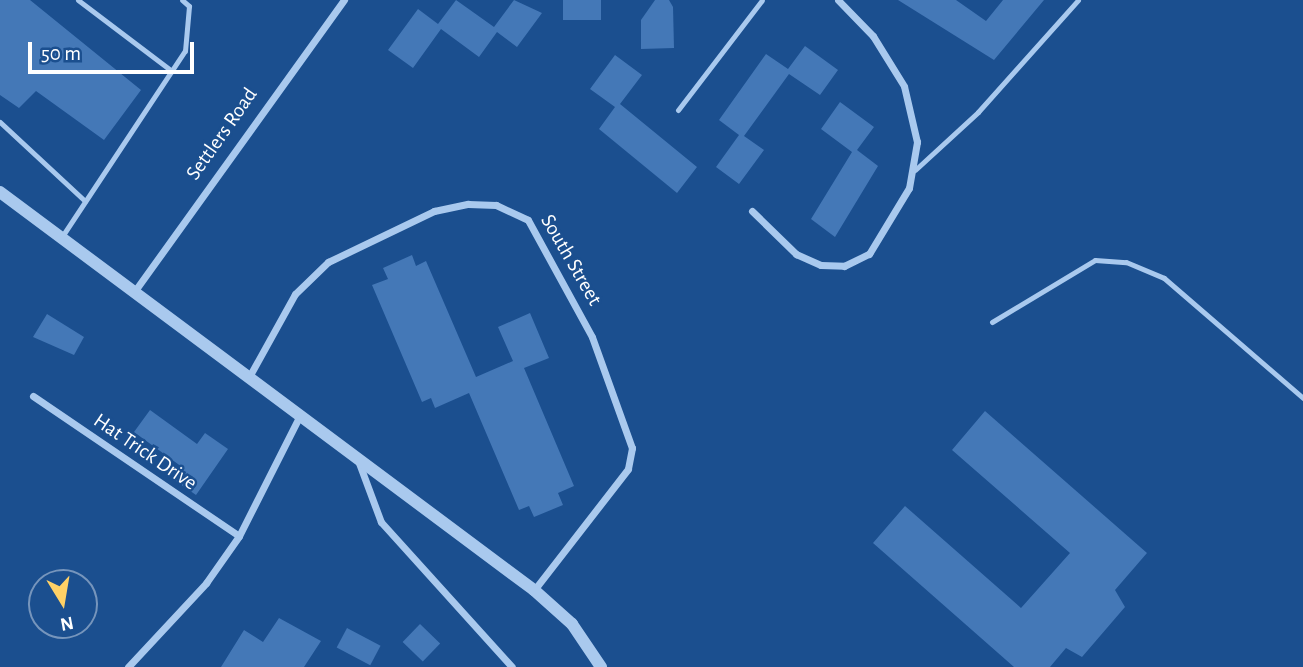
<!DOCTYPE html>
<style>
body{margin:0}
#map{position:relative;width:1303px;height:667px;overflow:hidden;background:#1b4f8f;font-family:"Alegreya Sans",sans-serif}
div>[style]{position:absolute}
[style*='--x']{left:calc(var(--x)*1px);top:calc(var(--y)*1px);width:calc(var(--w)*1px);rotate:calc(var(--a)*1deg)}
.building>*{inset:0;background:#4478b7;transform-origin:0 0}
.service>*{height:5px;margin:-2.5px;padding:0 2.5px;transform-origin:2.5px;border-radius:2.5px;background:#a9c9ee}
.minor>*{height:7px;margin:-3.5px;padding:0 3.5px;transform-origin:3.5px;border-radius:3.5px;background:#a9c9ee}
.tertiary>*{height:12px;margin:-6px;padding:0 6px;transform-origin:6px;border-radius:6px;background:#a9c9ee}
span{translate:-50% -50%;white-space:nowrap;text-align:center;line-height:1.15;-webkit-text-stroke:5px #1b4f8f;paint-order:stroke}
.street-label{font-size:21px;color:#fff}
.north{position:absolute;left:28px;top:569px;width:70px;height:70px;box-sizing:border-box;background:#1b4f8f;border:2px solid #7695bc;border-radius:50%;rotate:169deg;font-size:19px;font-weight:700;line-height:28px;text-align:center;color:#fff}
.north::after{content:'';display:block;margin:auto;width:24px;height:32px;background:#ffd166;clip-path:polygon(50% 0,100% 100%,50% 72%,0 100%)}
.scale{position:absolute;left:28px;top:42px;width:166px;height:32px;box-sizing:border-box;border:4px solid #fff;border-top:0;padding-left:9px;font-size:21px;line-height:24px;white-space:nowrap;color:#fff;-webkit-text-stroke:5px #1b4f8f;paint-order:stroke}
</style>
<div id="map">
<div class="building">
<i style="clip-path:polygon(0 0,30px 0,141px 90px,104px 140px,36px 91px,19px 108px,0 95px)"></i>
<i style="clip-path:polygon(456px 0,494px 27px,514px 0,542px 13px,517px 47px,497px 32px,479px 57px,441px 29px,413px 68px,388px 50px,418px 9px,438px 24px)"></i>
<i style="left:563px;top:0;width:38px;height:20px"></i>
<i style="clip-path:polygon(655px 0,669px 0,673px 7px,674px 48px,641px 49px,641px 20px)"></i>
<i style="clip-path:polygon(898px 0,956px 0,986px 21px,1003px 0,1044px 0,994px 60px)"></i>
<i style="clip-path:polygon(805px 46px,838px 70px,820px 95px,789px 74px,744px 136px,764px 150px,739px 184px,716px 167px,739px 135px,719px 120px,766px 54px,788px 69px)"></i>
<i style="clip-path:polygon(615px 55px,642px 75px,620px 104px,697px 167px,677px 193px,599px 129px,615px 107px,590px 89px)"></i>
<i style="clip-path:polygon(840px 102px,874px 127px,857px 150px,878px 166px,835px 237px,811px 219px,852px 152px,821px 129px)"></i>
<i style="clip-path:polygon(412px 255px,416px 266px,426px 261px,476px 377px,513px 361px,498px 327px,530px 313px,549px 358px,524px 368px,574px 486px,558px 493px,563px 505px,534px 517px,529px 506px,519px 510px,469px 393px,435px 408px,431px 398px,422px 402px,372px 285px,388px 279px,383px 268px)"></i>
<i style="clip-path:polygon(47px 314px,84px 337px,74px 355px,33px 337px)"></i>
<i style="clip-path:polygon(150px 410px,197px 444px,205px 433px,228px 449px,196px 495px,173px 479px,182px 467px,134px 432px)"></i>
<i style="clip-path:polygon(985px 411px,1147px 553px,1115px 590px,1125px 607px,1082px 657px,1066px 648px,1050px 667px,1014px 667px,873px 543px,905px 506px,1021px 608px,1070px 553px,952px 450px)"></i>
<i style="clip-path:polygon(279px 618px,321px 641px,304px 667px,221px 667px,244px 630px,263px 642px)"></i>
<i style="left:420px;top:624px;width:28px;height:25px;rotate:44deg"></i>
<i style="left:347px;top:628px;width:38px;height:22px;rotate:28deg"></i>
</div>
<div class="service">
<i style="--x:78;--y:0;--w:118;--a:37.1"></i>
<i style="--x:678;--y:110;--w:138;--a:-52.6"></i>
<i style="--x:0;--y:122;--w:116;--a:42.9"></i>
<i style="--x:915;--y:170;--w:86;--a:-42.6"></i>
<i style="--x:978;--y:112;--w:150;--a:-48.2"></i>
<i style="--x:61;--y:238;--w:224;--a:-56.5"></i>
<i style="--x:185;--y:51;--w:45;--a:-84.9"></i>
<i style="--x:189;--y:6;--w:9;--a:-139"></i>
<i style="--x:992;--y:322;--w:120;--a:-31"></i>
<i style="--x:1095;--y:260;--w:31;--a:4"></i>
<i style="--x:1126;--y:262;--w:41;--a:22.8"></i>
<i style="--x:1164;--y:278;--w:184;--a:40.8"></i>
</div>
<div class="minor">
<i style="--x:752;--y:211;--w:62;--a:44.3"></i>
<i style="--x:796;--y:254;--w:27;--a:24"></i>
<i style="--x:821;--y:265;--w:23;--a:2"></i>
<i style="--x:844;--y:266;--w:28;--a:-26"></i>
<i style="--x:869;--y:254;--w:77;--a:-58.8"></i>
<i style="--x:909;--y:188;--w:47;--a:-80.1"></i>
<i style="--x:917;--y:142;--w:57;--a:-103.1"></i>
<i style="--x:904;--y:86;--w:59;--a:-121.8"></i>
<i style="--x:873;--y:36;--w:50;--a:-134.2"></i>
<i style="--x:134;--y:292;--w:360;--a:-54.3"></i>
<i style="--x:249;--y:377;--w:95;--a:-61"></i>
<i style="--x:295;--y:294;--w:46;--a:-44.1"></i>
<i style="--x:328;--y:262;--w:118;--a:-25.7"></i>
<i style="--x:434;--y:211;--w:35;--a:-12"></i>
<i style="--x:468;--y:204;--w:28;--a:2"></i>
<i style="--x:496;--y:205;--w:35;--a:25"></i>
<i style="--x:528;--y:220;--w:133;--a:61.3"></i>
<i style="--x:592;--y:337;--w:118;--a:70.2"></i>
<i style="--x:632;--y:448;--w:21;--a:101"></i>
<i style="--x:628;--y:469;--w:153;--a:127.8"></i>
<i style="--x:33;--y:396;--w:249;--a:34.2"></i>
<i style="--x:359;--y:463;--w:63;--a:69.6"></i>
<i style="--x:381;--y:522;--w:195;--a:47.9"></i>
<i style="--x:128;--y:667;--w:115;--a:-47.1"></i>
<i style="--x:206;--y:583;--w:57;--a:-54.9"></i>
<i style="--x:239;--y:536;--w:136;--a:-63.2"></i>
</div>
<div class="tertiary">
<i style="--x:0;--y:192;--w:666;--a:36.7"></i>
<i style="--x:534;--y:590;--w:51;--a:41.8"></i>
<i style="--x:572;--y:624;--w:52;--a:56"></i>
</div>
<div class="street-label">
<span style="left:222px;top:134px;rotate:-55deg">Settlers Road</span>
<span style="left:571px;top:260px;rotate:60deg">South Street</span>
<span style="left:145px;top:452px;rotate:34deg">Hat Trick Drive</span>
</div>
<div class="north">N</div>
<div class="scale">50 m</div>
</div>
